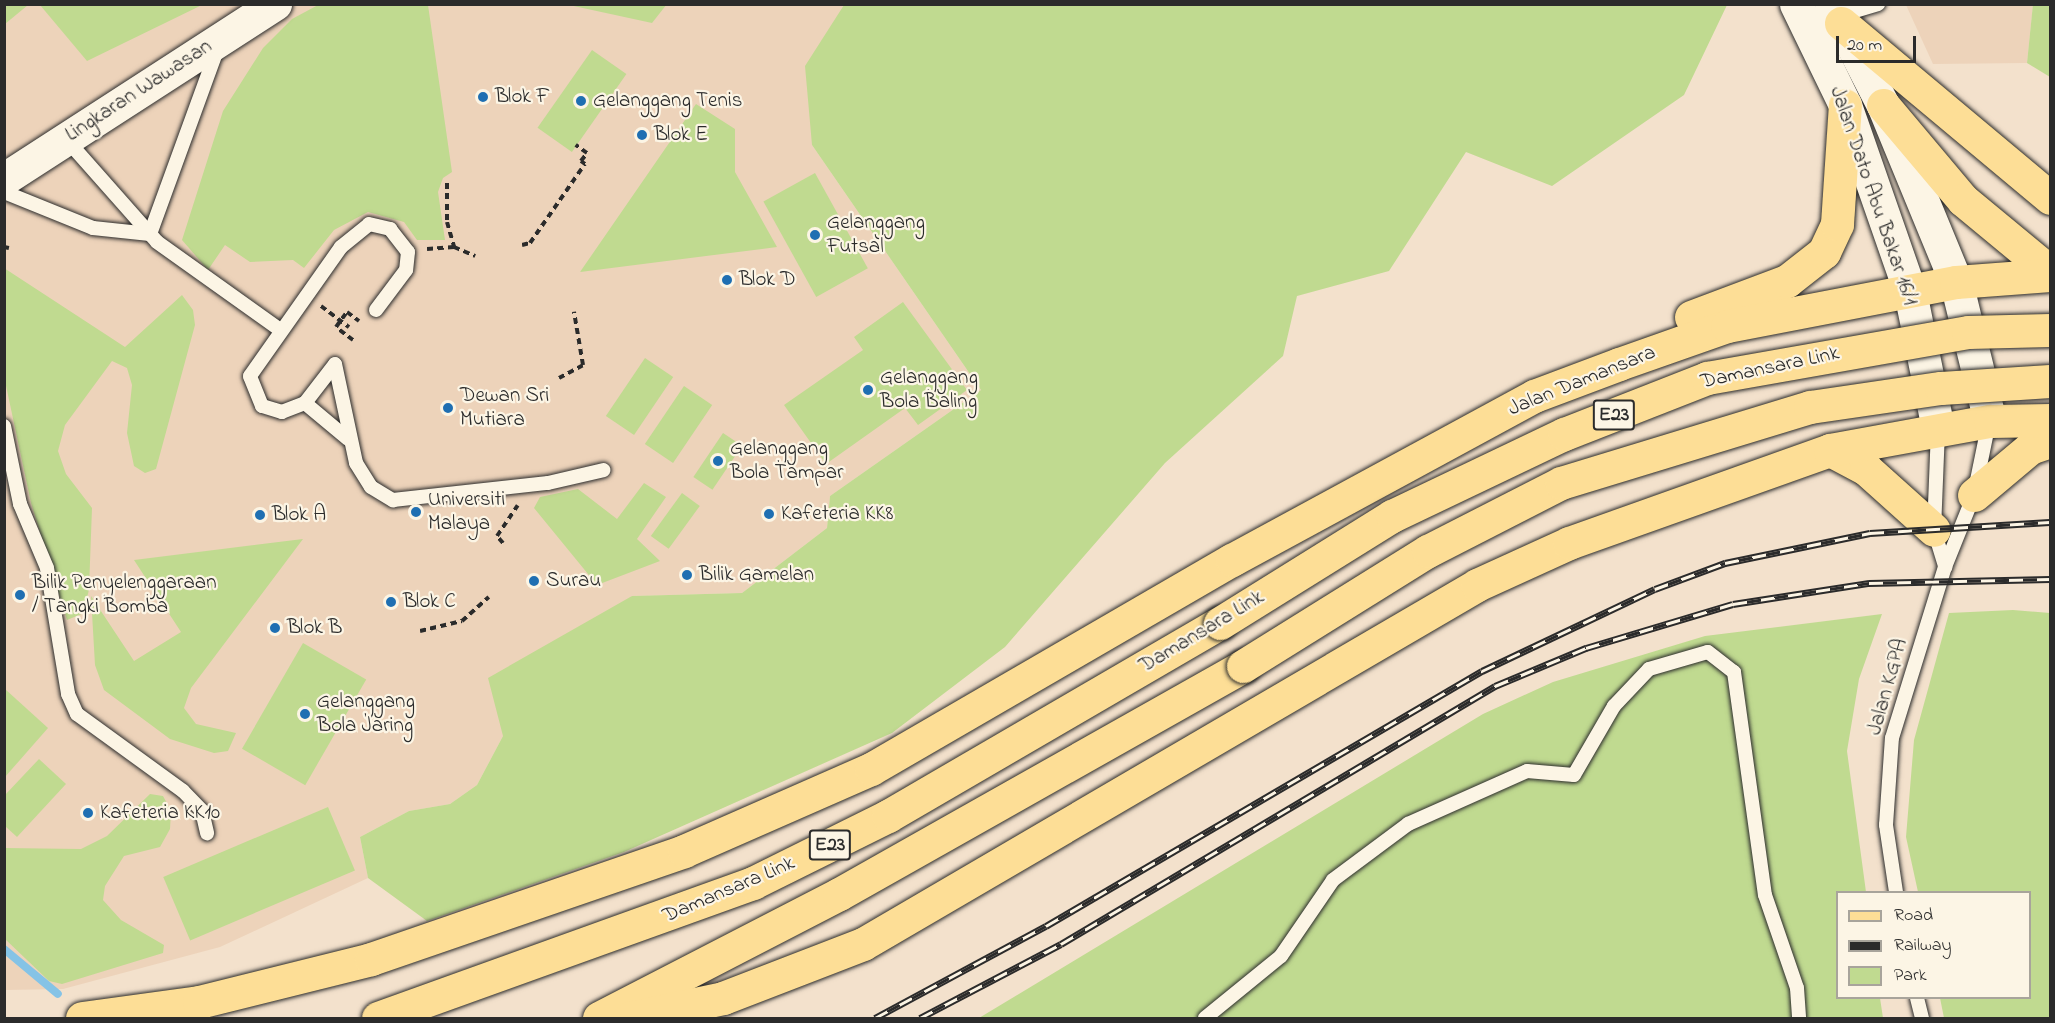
<!DOCTYPE html>
<style>
body{margin:0}
#map{position:relative;width:2055px;height:1023px;overflow:hidden;background:#f3e1cc;font-family:"Indie Flower",sans-serif}
div>[style]{position:absolute}
[style*='--x']{left:calc(var(--x)*1px);top:calc(var(--y)*1px);width:calc(var(--w)*1px);rotate:calc(var(--a)*1deg)}
.built>*{inset:0;background:#edd3ba}
.green>*{inset:0;background:#c0da90;transform-origin:0 0}
.stream>*{height:8px;margin:-4px;padding:0 4px;transform-origin:4px;border-radius:4px;background:#85c3e6}
.path>*{height:4px;margin-top:-2px;transform-origin:0;background:repeating-linear-gradient(90deg,#2b2b2b 0 6px,transparent 0 10.5px)}
.roads{filter:drop-shadow(0 0 2px #2b2b2b) drop-shadow(0 0 2px #2b2b2b)}
.service>*{height:14px;margin:-7px;padding:0 7px;transform-origin:7px;border-radius:7px;background:#fcf5e5}
.tertiary>*{height:33px;margin:-16.5px;padding:0 16.5px;transform-origin:16.5px;border-radius:16.5px;background:#fcf5e5}
.secondary>*{height:33px;margin:-16.5px;padding:0 16.5px;transform-origin:16.5px;border-radius:16.5px;background:#fcf5e5}
.primary>*{height:33px;margin:-16.5px;padding:0 16.5px;transform-origin:16.5px;border-radius:16.5px;background:#fdde96}
.motorway>*{height:33px;margin:-16.5px;padding:0 16.5px;transform-origin:16.5px;border-radius:16.5px;background:#fdde96}
.rail>*{height:7px;margin-top:-3.5px;transform-origin:0;background:repeating-linear-gradient(90deg,#fcf5e5 0 14px,#2b2b2b 0 28px);box-sizing:border-box;border-block:2px solid #2b2b2b}
.bridges{filter:drop-shadow(0 0 2px #2b2b2b) drop-shadow(0 0 2px #2b2b2b)}
.motorway-bridge>*{height:33px;margin:-16.5px;padding:0 16.5px;transform-origin:16.5px;border-radius:16.5px;background:#fdde96}
.dots>*{width:16px;height:16px;translate:-50% -50%;box-sizing:border-box;border:3px solid #fcf5e5;border-radius:50%}
span{translate:-50% -50%;white-space:nowrap;text-align:center;line-height:1.15;-webkit-text-stroke:4.5px #fcf5e5;paint-order:stroke}
.shield-label span{padding:2px 4px;background:#fcf5e5;border:2px solid;border-radius:4px;-webkit-text-stroke-width:0}
.shield-label{font-size:20px;color:#2b2b2b;font-weight:700}
.street-label{font-size:21px;color:#2b2b2b}
.poi-label{font-size:21px;color:#2b2b2b}
.left{translate:0 -50%;text-align:left}
.frame{position:absolute;inset:0;border:6px solid #2b2b2b;pointer-events:none}
.legend{position:absolute;left:1836px;top:891px;width:195px;height:108px;box-sizing:border-box;background:#fcf5e5;border:2px solid #a8a49b;margin:0;padding:8px 10px;list-style:none;font-size:18px;color:#2b2b2b}
.legend li{display:flex;align-items:center;gap:12px;height:30px}
.legend b{width:30px;border:2px solid #a8a49b}
.scale{position:absolute;left:1836px;top:36px;width:80px;height:27px;box-sizing:border-box;border:3px solid #2b2b2b;border-top:0;padding-left:8px;font-size:18px;line-height:21px;white-space:nowrap;color:#2b2b2b;-webkit-text-stroke:4px #fcf5e5;paint-order:stroke}
</style>
<div id="map">
<div class="built">
<i style="clip-path:polygon(569px 4px,844px 5px,812px 145px,981px 390px,830px 496px,827px 528px,742px 593px,632px 596px,503px 736px,477px 785px,450px 804px,409px 811px,360px 837px,368px 878px,220px 947px,63px 989px,5px 990px,4px 5px)"></i>
<i style="clip-path:polygon(1906px 5px,2033px 5px,2027px 63px,1933px 64px)"></i>
</div>
<div class="green">
<i style="clip-path:polygon(5px 4px,28px 4px,28px 5px,5px 24px)"></i>
<i style="clip-path:polygon(667px 4px,652px 23px,569px 5px,569px 4px)"></i>
<i style="clip-path:polygon(2033px 4px,2050px 5px,2050px 77px,2027px 63px)"></i>
<i style="clip-path:polygon(40px 5px,202px 5px,87px 61px)"></i>
<i style="clip-path:polygon(318px 5px,428px 5px,452px 172px,443px 178px,438px 192px,445px 240px,417px 240px,404px 222px,368px 212px,334px 230px,304px 268px,293px 260px,250px 262px,225px 245px,208px 270px,182px 240px,223px 111px,263px 48px,292px 19px)"></i>
<i style="clip-path:polygon(844px 5px,1727px 5px,1684px 95px,1552px 186px,1466px 152px,1389px 271px,1297px 296px,1283px 356px,1165px 463px,1005px 647px,892px 733px,624px 852px,427px 921px,368px 878px,360px 837px,409px 811px,450px 804px,477px 785px,503px 736px,488px 678px,632px 596px,742px 593px,827px 528px,830px 496px,981px 390px,812px 145px,805px 66px)"></i>
<i style="left:592px;top:50px;width:42px;height:95px;rotate:35deg"></i>
<i style="clip-path:polygon(696px 104px,735px 129px,735px 172px,777px 247px,580px 272px)"></i>
<i style="left:815px;top:173px;width:109px;height:59px;rotate:61deg"></i>
<i style="clip-path:polygon(4px 268px,125px 347px,182px 295px,193px 310px,195px 325px,156px 469px,145px 473px,134px 466px,127px 433px,132px 385px,127px 368px,112px 361px,65px 425px,58px 451px,66px 474px,92px 508px,89px 589px,84px 613px,67px 620px,31px 503px,5px 381px)"></i>
<i style="clip-path:polygon(903px 302px,967px 390px,918px 425px,905px 408px,826px 464px,784px 405px,863px 350px,854px 337px)"></i>
<i style="left:645px;top:358px;width:34px;height:70px;rotate:34deg"></i>
<i style="left:684px;top:386px;width:34px;height:70px;rotate:34deg"></i>
<i style="left:723px;top:433px;width:23px;height:53px;rotate:34deg"></i>
<i style="clip-path:polygon(644px 483px,666px 497px,637px 539px,660px 561px,597px 585px,534px 508px,540px 497px,578px 489px,617px 519px)"></i>
<i style="left:682px;top:493px;width:22px;height:53px;rotate:36deg"></i>
<i style="clip-path:polygon(303px 539px,191px 688px,184px 708px,196px 724px,236px 733px,228px 751px,214px 753px,170px 739px,104px 690px,95px 665px,91px 596px,134px 661px,181px 632px,134px 560px)"></i>
<i style="clip-path:polygon(2013px 610px,2050px 613px,2050px 1018px,1944px 1018px,1940px 998px,2030px 998px,2030px 892px,1918px 892px,1906px 837px,1914px 740px,1949px 613px)"></i>
<i style="clip-path:polygon(1882px 614px,1859px 679px,1847px 751px,1866px 892px,1838px 892px,1838px 998px,1880px 998px,1883px 1018px,979px 1018px,1483px 714px,1553px 682px,1705px 636px)"></i>
<i style="left:303px;top:643px;width:73px;height:122px;rotate:30deg"></i>
<i style="clip-path:polygon(5px 689px,48px 728px,5px 777px)"></i>
<i style="clip-path:polygon(39px 759px,66px 784px,17px 837px,5px 826px,5px 795px)"></i>
<i style="clip-path:polygon(150px 794px,163px 796px,171px 811px,170px 829px,160px 847px,124px 856px,105px 886px,103px 900px,121px 920px,164px 945px,163px 953px,62px 984px,49px 981px,5px 939px,5px 848px,81px 849px,107px 836px)"></i>
<i style="left:328px;top:807px;width:69px;height:179px;rotate:67deg"></i>
</div>
<div class="stream">
<i style="--x:4;--y:949;--w:70;--a:39.8"></i>
</div>
<div class="path">
<i style="--x:447;--y:183;--w:39;--a:90"></i>
<i style="--x:447;--y:222;--w:26;--a:74"></i>
<i style="--x:522;--y:245;--w:8;--a:-14"></i>
<i style="--x:530;--y:243;--w:96;--a:-55.2"></i>
<i style="--x:585;--y:164;--w:5;--a:-143"></i>
<i style="--x:581;--y:161;--w:10;--a:-53"></i>
<i style="--x:587;--y:153;--w:14;--a:-144"></i>
<i style="--x:4;--y:247;--w:5;--a:11"></i>
<i style="--x:427;--y:249;--w:27;--a:-4"></i>
<i style="--x:454;--y:247;--w:23;--a:23"></i>
<i style="--x:321;--y:306;--w:35;--a:37"></i>
<i style="--x:353;--y:340;--w:21;--a:-143"></i>
<i style="--x:336;--y:327;--w:19;--a:-54"></i>
<i style="--x:347;--y:312;--w:15;--a:37"></i>
<i style="--x:559;--y:378;--w:27;--a:-28"></i>
<i style="--x:583;--y:365;--w:54;--a:-99.6"></i>
<i style="--x:503;--y:543;--w:9;--a:-131"></i>
<i style="--x:497;--y:536;--w:37;--a:-56"></i>
<i style="--x:420;--y:631;--w:43;--a:-13.4"></i>
<i style="--x:462;--y:621;--w:36;--a:-42"></i>
</div>
<div class="roads">
<div class="service">
<i style="--x:1838;--y:16;--w:42;--a:-16.7"></i>
<i style="--x:66;--y:139;--w:137;--a:48.5"></i>
<i style="--x:157;--y:242;--w:150;--a:35.5"></i>
<i style="--x:4;--y:192;--w:96;--a:22"></i>
<i style="--x:93;--y:228;--w:57;--a:6"></i>
<i style="--x:150;--y:234;--w:199;--a:-70"></i>
<i style="--x:335;--y:364;--w:101;--a:78"></i>
<i style="--x:356;--y:463;--w:28;--a:58"></i>
<i style="--x:371;--y:487;--w:26;--a:31"></i>
<i style="--x:393;--y:500;--w:156;--a:-6.3"></i>
<i style="--x:548;--y:483;--w:57;--a:-13.1"></i>
<i style="--x:305;--y:403;--w:49;--a:-52.4"></i>
<i style="--x:4;--y:426;--w:80;--a:78.4"></i>
<i style="--x:20;--y:504;--w:69;--a:67.1"></i>
<i style="--x:47;--y:568;--w:128;--a:80.5"></i>
<i style="--x:68;--y:694;--w:22;--a:66"></i>
<i style="--x:77;--y:714;--w:131;--a:36"></i>
<i style="--x:183;--y:791;--w:28;--a:46"></i>
<i style="--x:202;--y:811;--w:23;--a:77"></i>
<i style="--x:1938;--y:430;--w:100;--a:92.3"></i>
<i style="--x:1934;--y:530;--w:39;--a:73"></i>
<i style="--x:348;--y:439;--w:56;--a:-140.1"></i>
<i style="--x:305;--y:403;--w:25;--a:159"></i>
<i style="--x:282;--y:412;--w:21;--a:-163"></i>
<i style="--x:262;--y:406;--w:32;--a:-112"></i>
<i style="--x:250;--y:376;--w:158;--a:-54.8"></i>
<i style="--x:341;--y:247;--w:36;--a:-39"></i>
<i style="--x:369;--y:224;--w:22;--a:13"></i>
<i style="--x:390;--y:229;--w:29;--a:52"></i>
<i style="--x:408;--y:252;--w:18;--a:96"></i>
<i style="--x:406;--y:270;--w:50;--a:126.9"></i>
<i style="--x:1896;--y:892;--w:68;--a:-98.5"></i>
<i style="--x:1886;--y:825;--w:87;--a:-86.1"></i>
<i style="--x:1892;--y:738;--w:179;--a:-72.8"></i>
<i style="--x:1945;--y:567;--w:78;--a:-68.1"></i>
<i style="--x:1974;--y:495;--w:75;--a:-78.4"></i>
<i style="--x:1917;--y:998;--w:21;--a:76"></i>
<i style="--x:1205;--y:1018;--w:98;--a:-39.2"></i>
<i style="--x:1281;--y:956;--w:92;--a:-55.6"></i>
<i style="--x:1333;--y:880;--w:94;--a:-36.7"></i>
<i style="--x:1408;--y:824;--w:130;--a:-24"></i>
<i style="--x:1527;--y:771;--w:47;--a:4.9"></i>
<i style="--x:1574;--y:775;--w:80;--a:-59.9"></i>
<i style="--x:1614;--y:706;--w:51;--a:-46.6"></i>
<i style="--x:1649;--y:669;--w:61;--a:-16.1"></i>
<i style="--x:1708;--y:652;--w:33;--a:38"></i>
<i style="--x:1734;--y:672;--w:225;--a:82.1"></i>
<i style="--x:1765;--y:895;--w:98;--a:71"></i>
<i style="--x:1797;--y:988;--w:30;--a:86"></i>
</div>
<div class="tertiary">
<i style="--x:4;--y:179;--w:323;--a:-32.9"></i>
</div>
<div class="secondary">
<i style="--x:1796;--y:4;--w:112;--a:64.1"></i>
<i style="--x:1845;--y:105;--w:198;--a:70.8"></i>
<i style="--x:1910;--y:292;--w:140;--a:78.4"></i>
<i style="--x:1831;--y:4;--w:114;--a:62.8"></i>
<i style="--x:1883;--y:105;--w:191;--a:67.6"></i>
<i style="--x:1956;--y:282;--w:143;--a:76.3"></i>
</div>
<div class="primary">
<i style="--x:1841;--y:23;--w:273;--a:39.9"></i>
<i style="--x:1883;--y:105;--w:124;--a:49.9"></i>
<i style="--x:1963;--y:200;--w:113;--a:39.6"></i>
<i style="--x:1691;--y:317;--w:103;--a:-20.6"></i>
<i style="--x:1787;--y:281;--w:47;--a:-38.1"></i>
<i style="--x:1824;--y:252;--w:31;--a:-65"></i>
<i style="--x:1837;--y:224;--w:119;--a:-86.2"></i>
<i style="--x:82;--y:1018;--w:118;--a:-7.8"></i>
<i style="--x:199;--y:1002;--w:177;--a:-14"></i>
<i style="--x:371;--y:959;--w:331;--a:-19"></i>
<i style="--x:684;--y:851;--w:204;--a:-23.7"></i>
<i style="--x:871;--y:769;--w:417;--a:-30.1"></i>
<i style="--x:1232;--y:560;--w:344;--a:-28.5"></i>
<i style="--x:1534;--y:396;--w:91;--a:-20.6"></i>
<i style="--x:1619;--y:364;--w:114;--a:-19.4"></i>
<i style="--x:1727;--y:326;--w:233;--a:-10.9"></i>
<i style="--x:1956;--y:282;--w:94;--a:-4.3"></i>
</div>
<div class="motorway">
<i style="--x:1830;--y:450;--w:41;--a:27.8"></i>
<i style="--x:1866;--y:469;--w:91;--a:41.9"></i>
<i style="--x:1974;--y:495;--w:73;--a:-40"></i>
<i style="--x:2030;--y:448;--w:21;--a:-19"></i>
<i style="--x:378;--y:1018;--w:399;--a:-19.8"></i>
<i style="--x:753;--y:883;--w:151;--a:-26.4"></i>
<i style="--x:888;--y:816;--w:384;--a:-30.2"></i>
<i style="--x:599;--y:1018;--w:270;--a:-27.3"></i>
<i style="--x:839;--y:894;--w:464;--a:-29.4"></i>
<i style="--x:629;--y:1018;--w:96;--a:-12"></i>
<i style="--x:723;--y:998;--w:150;--a:-21.1"></i>
<i style="--x:863;--y:944;--w:711;--a:-30.31"></i>
<i style="--x:1477;--y:585;--w:101;--a:-24.5"></i>
<i style="--x:1569;--y:543;--w:277;--a:-19.6"></i>
<i style="--x:1830;--y:450;--w:163;--a:-10.3"></i>
<i style="--x:1990;--y:421;--w:60;--a:-1"></i>
</div>
</div>
<div class="rail">
<i style="--x:875;--y:1018;--w:194;--a:-28.3"></i>
<i style="--x:1046;--y:926;--w:505;--a:-30.32"></i>
<i style="--x:1482;--y:671;--w:191;--a:-25.4"></i>
<i style="--x:1655;--y:589;--w:75;--a:-20.4"></i>
<i style="--x:1725;--y:563;--w:148;--a:-11.7"></i>
<i style="--x:1870;--y:533;--w:180;--a:-3.5"></i>
<i style="--x:920;--y:1018;--w:159;--a:-27.7"></i>
<i style="--x:1061;--y:944;--w:505;--a:-30.73"></i>
<i style="--x:1495;--y:686;--w:99;--a:-22.7"></i>
<i style="--x:1586;--y:648;--w:153;--a:-16.7"></i>
<i style="--x:1733;--y:604;--w:138;--a:-8.8"></i>
<i style="--x:1869;--y:583;--w:181;--a:-1.3"></i>
</div>
<div class="bridges">
<div class="motorway-bridge">
<i style="--x:1220;--y:623;--w:203;--a:-31.9"></i>
<i style="--x:1392;--y:516;--w:191;--a:-25.5"></i>
<i style="--x:1564;--y:434;--w:154;--a:-21.4"></i>
<i style="--x:1707;--y:378;--w:265;--a:-10"></i>
<i style="--x:1968;--y:332;--w:82;--a:-1.4"></i>
<i style="--x:1243;--y:666;--w:218;--a:-31.9"></i>
<i style="--x:1428;--y:551;--w:149;--a:-27.1"></i>
<i style="--x:1561;--y:483;--w:260;--a:-17"></i>
<i style="--x:1810;--y:407;--w:132;--a:-8.3"></i>
<i style="--x:1941;--y:388;--w:109;--a:-3.7"></i>
</div>
</div>
<div class="dots">
<i style="left:483px;top:97px;background:#1f6fb2"></i>
<i style="left:581px;top:101px;background:#1f6fb2"></i>
<i style="left:642px;top:135px;background:#1f6fb2"></i>
<i style="left:815px;top:235px;background:#1f6fb2"></i>
<i style="left:727px;top:280px;background:#1f6fb2"></i>
<i style="left:868px;top:390px;background:#1f6fb2"></i>
<i style="left:448px;top:408px;background:#1f6fb2"></i>
<i style="left:718px;top:461px;background:#1f6fb2"></i>
<i style="left:416px;top:512px;background:#1f6fb2"></i>
<i style="left:769px;top:514px;background:#1f6fb2"></i>
<i style="left:260px;top:515px;background:#1f6fb2"></i>
<i style="left:687px;top:575px;background:#1f6fb2"></i>
<i style="left:534px;top:581px;background:#1f6fb2"></i>
<i style="left:20px;top:595px;background:#1f6fb2"></i>
<i style="left:391px;top:602px;background:#1f6fb2"></i>
<i style="left:275px;top:628px;background:#1f6fb2"></i>
<i style="left:305px;top:714px;background:#1f6fb2"></i>
<i style="left:88px;top:813px;background:#1f6fb2"></i>
</div>
<div class="shield-label">
<span style="left:1614px;top:415px">E23</span>
<span style="left:830px;top:845px">E23</span>
</div>
<div class="street-label">
<span style="left:139px;top:91px;rotate:-33deg">Lingkaran Wawasan</span>
<span style="left:1873px;top:196px;rotate:71deg">Jalan Dato Abu Bakar 16/1</span>
<span style="left:1770px;top:368px;rotate:-12deg">Damansara Link</span>
<span style="left:1582px;top:381px;rotate:-22deg">Jalan Damansara</span>
<span style="left:1202px;top:632px;rotate:-31deg">Damansara Link</span>
<span style="left:1888px;top:687px;rotate:-74deg">Jalan KGPA</span>
<span style="left:729px;top:890px;rotate:-23deg">Damansara Link</span>
</div>
<div class="poi-label">
<span class="left" style="left:495px;top:97px">Blok F</span>
<span class="left" style="left:593px;top:101px">Gelanggang Tenis</span>
<span class="left" style="left:654px;top:135px">Blok E</span>
<span class="left" style="left:827px;top:235px">Gelanggang<br>Futsal</span>
<span class="left" style="left:739px;top:280px">Blok D</span>
<span class="left" style="left:880px;top:390px">Gelanggang<br>Bola Baling</span>
<span class="left" style="left:460px;top:408px">Dewan Sri<br>Mutiara</span>
<span class="left" style="left:730px;top:461px">Gelanggang<br>Bola Tampar</span>
<span class="left" style="left:428px;top:512px">Universiti<br>Malaya</span>
<span class="left" style="left:781px;top:514px">Kafeteria KK8</span>
<span class="left" style="left:272px;top:515px">Blok A</span>
<span class="left" style="left:699px;top:575px">Bilik Gamelan</span>
<span class="left" style="left:546px;top:581px">Surau</span>
<span class="left" style="left:32px;top:595px">Bilik Penyelenggaraan<br>/ Tangki Bomba</span>
<span class="left" style="left:403px;top:602px">Blok C</span>
<span class="left" style="left:287px;top:628px">Blok B</span>
<span class="left" style="left:317px;top:714px">Gelanggang<br>Bola Jaring</span>
<span class="left" style="left:100px;top:813px">Kafeteria KK10</span>
</div>
<div class="frame"></div>
<ul class="legend">
<li><b style="height:8px;background:#fdde96"></b>Road</li>
<li><b style="height:8px;background:#2b2b2b"></b>Railway</li>
<li><b style="height:16px;background:#c0da90"></b>Park</li>
</ul>
<div class="scale">20 m</div>
</div>
